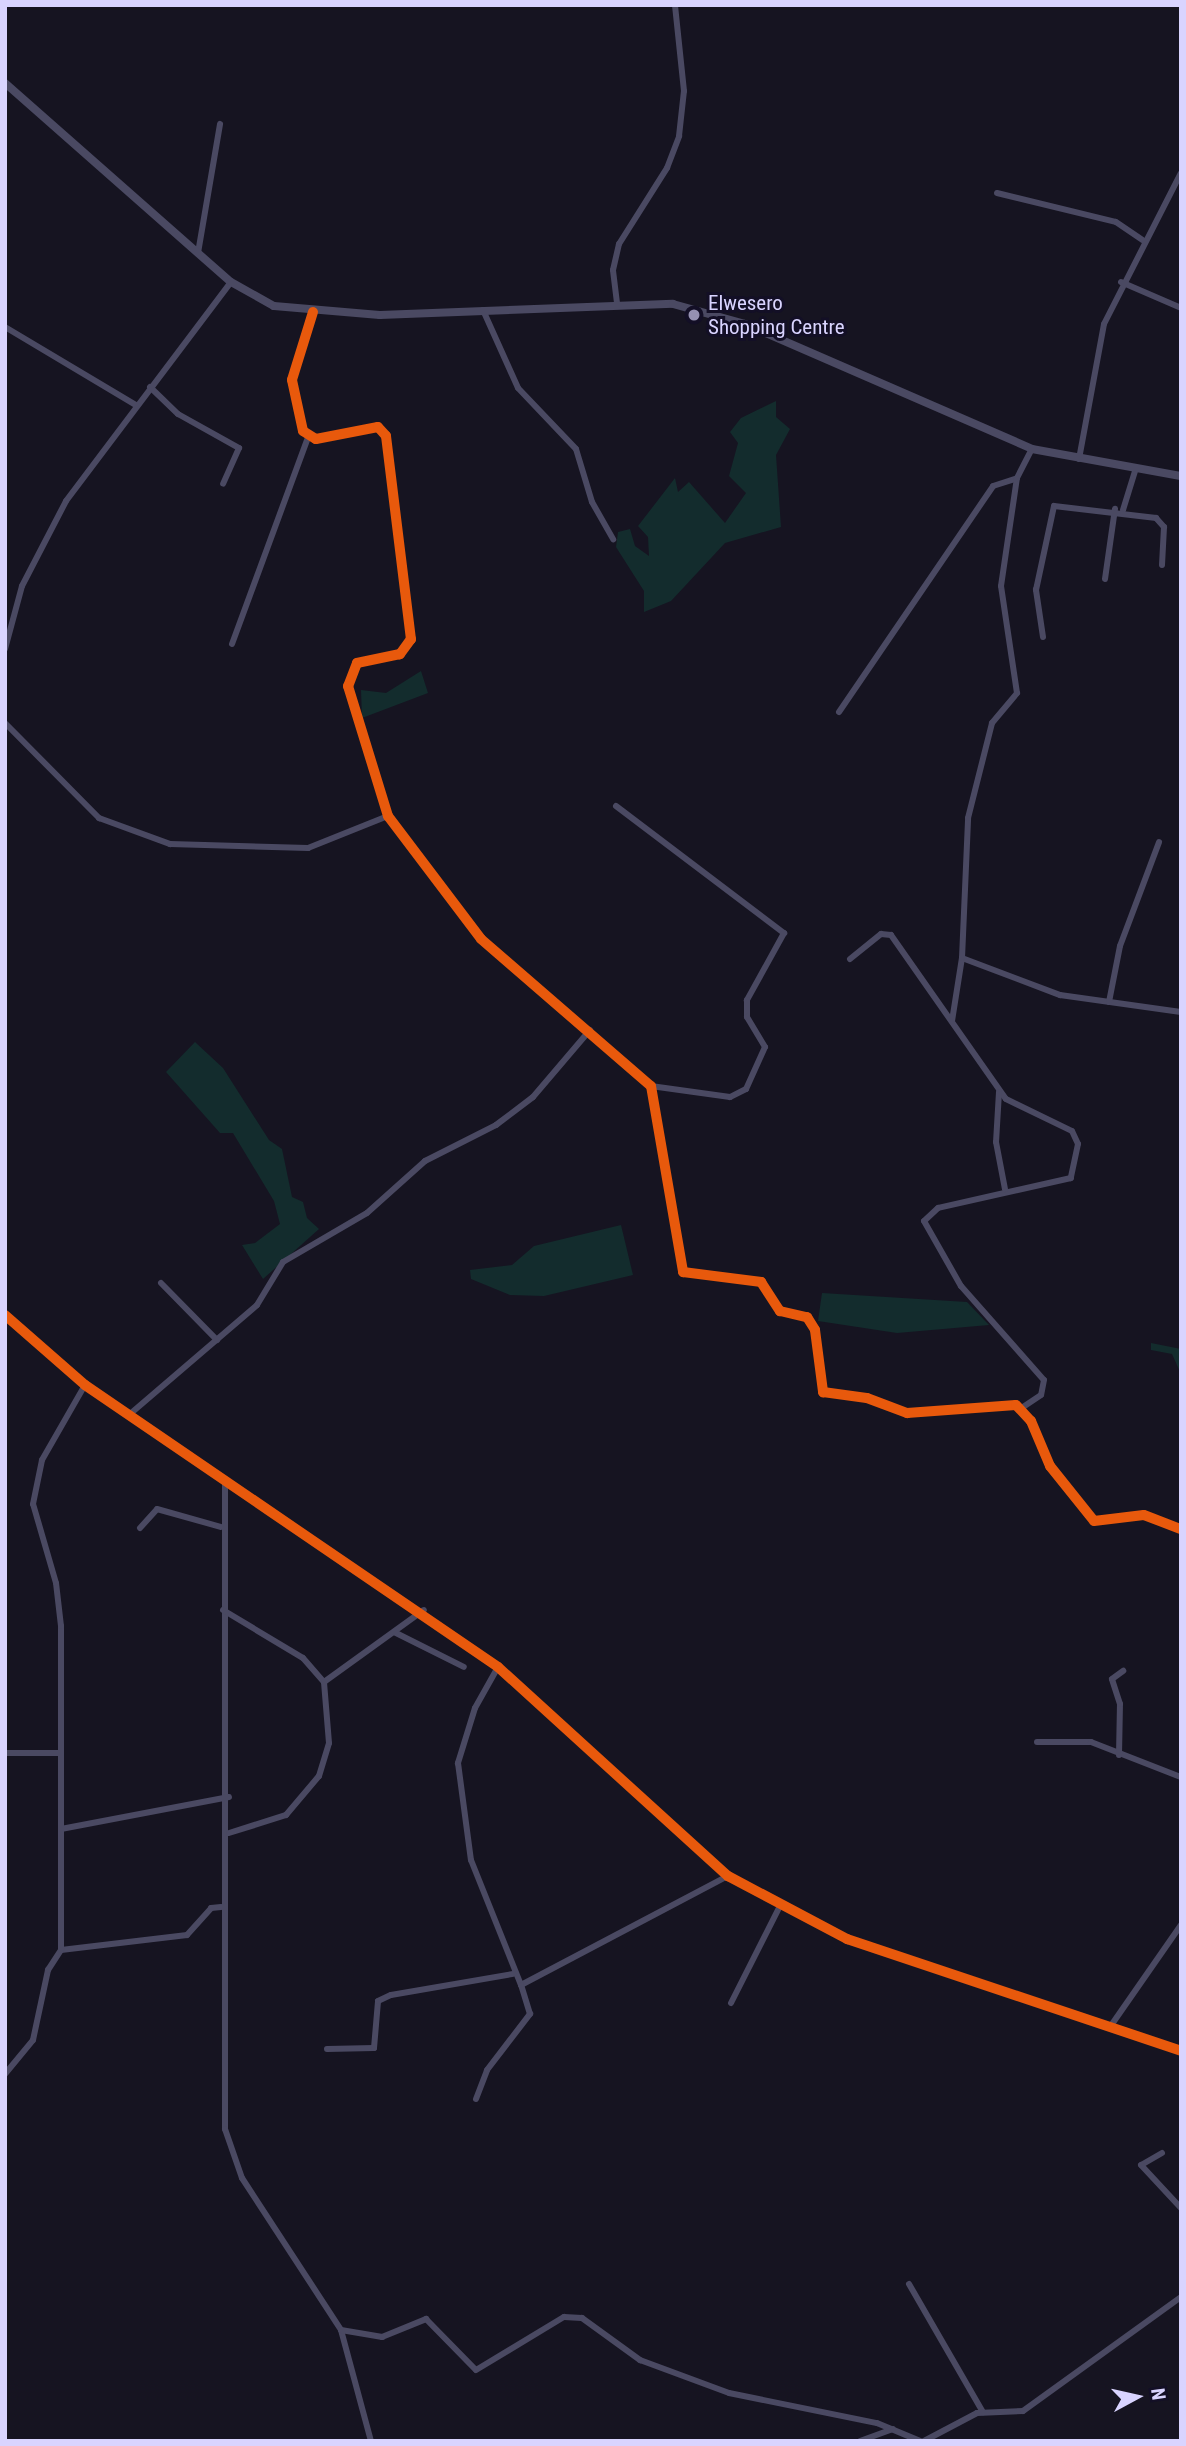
<!DOCTYPE html>
<style>
body{margin:0}
#map{position:relative;width:1186px;height:2446px;overflow:hidden;background:#161421;font-family:"Roboto Condensed",sans-serif}
div>[style]{position:absolute}
[style*='--x']{left:calc(var(--x)*1px);top:calc(var(--y)*1px);width:calc(var(--w)*1px);rotate:calc(var(--a)*1deg)}
.green>*{inset:0;background:#132c2d}
.minor>*{height:6px;margin:-3px;padding:0 3px;transform-origin:3px;border-radius:3px;background:#4a4962}
.tertiary>*{height:8px;margin:-4px;padding:0 4px;transform-origin:4px;border-radius:4px;background:#4a4962}
.cycleway>*{height:10px;margin:-5px;padding:0 5px;transform-origin:5px;border-radius:5px;background:#e8590c}
.dots>*{width:19px;height:19px;translate:-50% -50%;box-sizing:border-box;border:4px solid #130f26;border-radius:50%}
span{translate:-50% -50%;white-space:nowrap;text-align:center;line-height:1.15;-webkit-text-stroke:6px #130f26;paint-order:stroke}
.poi-label{font-size:21px;color:#d9d4ff}
.left{translate:0 -50%;text-align:left}
.frame{position:absolute;inset:0;border:7px solid #d9d4ff;pointer-events:none}
.north{position:absolute;left:1102px;top:2362px;width:70px;height:70px;-webkit-text-stroke:5px #130f26;paint-order:stroke;rotate:82deg;font-size:19px;font-weight:700;line-height:28px;text-align:center;color:#d9d4ff}
.north::after{content:'';display:block;margin:auto;width:24px;height:32px;background:#d9d4ff;clip-path:polygon(50% 0,100% 100%,50% 72%,0 100%)}
</style>
<div id="map">
<div class="green">
<i style="clip-path:polygon(776px 401px,776px 417px,790px 429px,776px 455px,781px 527px,725px 543px,671px 601px,644px 612px,644px 591px,616px 547px,618px 532px,630px 529px,635px 546px,649px 556px,648px 537px,638px 526px,675px 478px,678px 492px,689px 482px,725px 523px,746px 493px,729px 476px,738px 443px,730px 432px,741px 418px)"></i>
<i style="clip-path:polygon(421px 671px,428px 693px,362px 718px,361px 690px,386px 693px)"></i>
<i style="clip-path:polygon(195px 1042px,223px 1068px,269px 1140px,282px 1149px,292px 1197px,303px 1202px,307px 1218px,319px 1229px,263px 1279px,242px 1245px,255px 1243px,280px 1224px,274px 1201px,233px 1133px,220px 1133px,166px 1072px)"></i>
<i style="clip-path:polygon(621px 1225px,633px 1275px,544px 1296px,510px 1295px,471px 1279px,470px 1270px,512px 1265px,534px 1246px)"></i>
<i style="clip-path:polygon(822px 1293px,967px 1302px,989px 1325px,897px 1333px,818px 1321px)"></i>
<i style="clip-path:polygon(1151px 1343px,1181px 1349px,1181px 1374px,1172px 1354px,1151px 1350px)"></i>
</div>
<div class="minor">
<i style="--x:997;--y:193;--w:122;--a:13.7"></i>
<i style="--x:1116;--y:222;--w:32;--a:34"></i>
<i style="--x:198;--y:253;--w:131;--a:-80.3"></i>
<i style="--x:1121;--y:282;--w:65;--a:23.4"></i>
<i style="--x:617;--y:303;--w:33;--a:-97"></i>
<i style="--x:613;--y:270;--w:27;--a:-77"></i>
<i style="--x:619;--y:244;--w:90;--a:-57.7"></i>
<i style="--x:667;--y:168;--w:34;--a:-69"></i>
<i style="--x:679;--y:136;--w:45;--a:-83.7"></i>
<i style="--x:684;--y:91;--w:86;--a:-96"></i>
<i style="--x:483;--y:310;--w:85;--a:65.8"></i>
<i style="--x:518;--y:388;--w:84;--a:46.4"></i>
<i style="--x:576;--y:449;--w:55;--a:73.2"></i>
<i style="--x:592;--y:502;--w:43;--a:60.4"></i>
<i style="--x:313;--y:312;--w:71;--a:107.2"></i>
<i style="--x:292;--y:380;--w:52;--a:77.8"></i>
<i style="--x:303;--y:431;--w:15;--a:32"></i>
<i style="--x:316;--y:439;--w:63;--a:-11"></i>
<i style="--x:378;--y:427;--w:12;--a:48"></i>
<i style="--x:386;--y:436;--w:205;--a:83"></i>
<i style="--x:411;--y:639;--w:19;--a:126"></i>
<i style="--x:400;--y:654;--w:44;--a:168.2"></i>
<i style="--x:357;--y:663;--w:25;--a:111"></i>
<i style="--x:348;--y:686;--w:136;--a:72.9"></i>
<i style="--x:388;--y:816;--w:154;--a:52.9"></i>
<i style="--x:481;--y:939;--w:225;--a:40.9"></i>
<i style="--x:651;--y:1086;--w:189;--a:80.2"></i>
<i style="--x:683;--y:1272;--w:79;--a:7.3"></i>
<i style="--x:761;--y:1282;--w:35;--a:57"></i>
<i style="--x:780;--y:1311;--w:28;--a:13"></i>
<i style="--x:807;--y:1317;--w:15;--a:58"></i>
<i style="--x:815;--y:1330;--w:63;--a:82.6"></i>
<i style="--x:823;--y:1392;--w:44;--a:7.8"></i>
<i style="--x:867;--y:1398;--w:43;--a:20.6"></i>
<i style="--x:907;--y:1413;--w:109;--a:-4.2"></i>
<i style="--x:1016;--y:1405;--w:22;--a:47"></i>
<i style="--x:1031;--y:1421;--w:49;--a:67.1"></i>
<i style="--x:1050;--y:1466;--w:70;--a:51.3"></i>
<i style="--x:1094;--y:1521;--w:50;--a:-6.8"></i>
<i style="--x:1144;--y:1515;--w:40;--a:21"></i>
<i style="--x:5;--y:327;--w:152;--a:30.8"></i>
<i style="--x:150;--y:387;--w:39;--a:44"></i>
<i style="--x:178;--y:414;--w:70;--a:29.1"></i>
<i style="--x:239;--y:448;--w:39;--a:114"></i>
<i style="--x:1079;--y:459;--w:137;--a:-79.5"></i>
<i style="--x:1104;--y:324;--w:169;--a:-63"></i>
<i style="--x:1123;--y:510;--w:44;--a:-72.8"></i>
<i style="--x:1105;--y:579;--w:71;--a:-81.9"></i>
<i style="--x:1043;--y:637;--w:48;--a:-98.5"></i>
<i style="--x:1036;--y:590;--w:86;--a:-77.9"></i>
<i style="--x:1054;--y:506;--w:103;--a:6.7"></i>
<i style="--x:1156;--y:518;--w:12;--a:48"></i>
<i style="--x:1164;--y:527;--w:38;--a:93"></i>
<i style="--x:232;--y:644;--w:221;--a:-69.8"></i>
<i style="--x:5;--y:649;--w:65;--a:-74.9"></i>
<i style="--x:22;--y:586;--w:96;--a:-62.6"></i>
<i style="--x:66;--y:501;--w:274;--a:-53"></i>
<i style="--x:839;--y:712;--w:273;--a:-55.7"></i>
<i style="--x:993;--y:486;--w:25;--a:-18"></i>
<i style="--x:5;--y:723;--w:134;--a:45.3"></i>
<i style="--x:99;--y:818;--w:76;--a:20.1"></i>
<i style="--x:170;--y:844;--w:138;--a:1.7"></i>
<i style="--x:308;--y:848;--w:86;--a:-21.8"></i>
<i style="--x:616;--y:806;--w:211;--a:37.1"></i>
<i style="--x:784;--y:933;--w:77;--a:118.9"></i>
<i style="--x:747;--y:1000;--w:17;--a:90"></i>
<i style="--x:747;--y:1017;--w:35;--a:59"></i>
<i style="--x:765;--y:1047;--w:46;--a:114.3"></i>
<i style="--x:746;--y:1089;--w:18;--a:153"></i>
<i style="--x:730;--y:1097;--w:80;--a:-172.1"></i>
<i style="--x:962;--y:958;--w:105;--a:20.7"></i>
<i style="--x:1060;--y:995;--w:122;--a:8"></i>
<i style="--x:850;--y:959;--w:40;--a:-39"></i>
<i style="--x:881;--y:934;--w:10;--a:6"></i>
<i style="--x:891;--y:935;--w:200;--a:55"></i>
<i style="--x:1006;--y:1099;--w:73;--a:25.9"></i>
<i style="--x:1072;--y:1131;--w:14;--a:65"></i>
<i style="--x:1078;--y:1144;--w:35;--a:102"></i>
<i style="--x:1071;--y:1178;--w:136;--a:167.3"></i>
<i style="--x:938;--y:1208;--w:19;--a:137"></i>
<i style="--x:924;--y:1221;--w:75;--a:60.4"></i>
<i style="--x:961;--y:1286;--w:125;--a:48.6"></i>
<i style="--x:1044;--y:1380;--w:15;--a:101"></i>
<i style="--x:1041;--y:1395;--w:23;--a:146"></i>
<i style="--x:1109;--y:1002;--w:57;--a:-78.9"></i>
<i style="--x:1120;--y:946;--w:111;--a:-69.4"></i>
<i style="--x:952;--y:1021;--w:64;--a:-81"></i>
<i style="--x:962;--y:958;--w:140;--a:-87.5"></i>
<i style="--x:968;--y:818;--w:98;--a:-75.8"></i>
<i style="--x:992;--y:723;--w:39;--a:-50"></i>
<i style="--x:1017;--y:693;--w:108;--a:-98.5"></i>
<i style="--x:1001;--y:586;--w:109;--a:-81.6"></i>
<i style="--x:1017;--y:478;--w:33;--a:-63"></i>
<i style="--x:999;--y:1092;--w:50;--a:93.4"></i>
<i style="--x:996;--y:1142;--w:48;--a:79.2"></i>
<i style="--x:161;--y:1283;--w:80;--a:45.5"></i>
<i style="--x:5;--y:1315;--w:106;--a:41.2"></i>
<i style="--x:85;--y:1385;--w:500;--a:34.33"></i>
<i style="--x:498;--y:1667;--w:311;--a:42.3"></i>
<i style="--x:728;--y:1876;--w:135;--a:27.9"></i>
<i style="--x:847;--y:1939;--w:352;--a:18.5"></i>
<i style="--x:130;--y:1414;--w:167;--a:-40.6"></i>
<i style="--x:257;--y:1305;--w:50;--a:-58.8"></i>
<i style="--x:283;--y:1262;--w:97;--a:-30.3"></i>
<i style="--x:367;--y:1213;--w:78;--a:-41.9"></i>
<i style="--x:425;--y:1161;--w:80;--a:-26.9"></i>
<i style="--x:496;--y:1125;--w:46;--a:-37.1"></i>
<i style="--x:533;--y:1097;--w:88;--a:-49.6"></i>
<i style="--x:225;--y:1480;--w:649;--a:90"></i>
<i style="--x:225;--y:2129;--w:52;--a:70.9"></i>
<i style="--x:242;--y:2178;--w:181;--a:56.9"></i>
<i style="--x:341;--y:2330;--w:115;--a:74.9"></i>
<i style="--x:140;--y:1528;--w:25;--a:-48"></i>
<i style="--x:157;--y:1509;--w:66;--a:15.7"></i>
<i style="--x:223;--y:1610;--w:93;--a:31"></i>
<i style="--x:303;--y:1658;--w:32;--a:49"></i>
<i style="--x:324;--y:1682;--w:123;--a:-35.8"></i>
<i style="--x:394;--y:1632;--w:78;--a:26.6"></i>
<i style="--x:498;--y:1667;--w:47;--a:119.3"></i>
<i style="--x:475;--y:1708;--w:58;--a:107.2"></i>
<i style="--x:458;--y:1763;--w:98;--a:82.4"></i>
<i style="--x:471;--y:1860;--w:135;--a:68.2"></i>
<i style="--x:521;--y:1985;--w:234;--a:-27.8"></i>
<i style="--x:1037;--y:1742;--w:54;--a:0"></i>
<i style="--x:1091;--y:1742;--w:97;--a:21.3"></i>
<i style="--x:5;--y:1753;--w:54;--a:0"></i>
<i style="--x:1119;--y:1755;--w:51;--a:-88.9"></i>
<i style="--x:1120;--y:1704;--w:26;--a:-108"></i>
<i style="--x:1112;--y:1679;--w:14;--a:-36"></i>
<i style="--x:61;--y:1829;--w:171;--a:-10.8"></i>
<i style="--x:229;--y:1833;--w:60;--a:-17.5"></i>
<i style="--x:286;--y:1815;--w:51;--a:-49.8"></i>
<i style="--x:319;--y:1776;--w:34;--a:-73"></i>
<i style="--x:329;--y:1743;--w:61;--a:-94.7"></i>
<i style="--x:61;--y:1950;--w:127;--a:-6.8"></i>
<i style="--x:187;--y:1935;--w:36;--a:-48"></i>
<i style="--x:211;--y:1908;--w:10;--a:-6"></i>
<i style="--x:731;--y:2003;--w:109;--a:-63.2"></i>
<i style="--x:1110;--y:2027;--w:124;--a:-55.2"></i>
<i style="--x:327;--y:2049;--w:47;--a:-1.2"></i>
<i style="--x:374;--y:2048;--w:47;--a:-85.1"></i>
<i style="--x:378;--y:2001;--w:14;--a:-25"></i>
<i style="--x:391;--y:1995;--w:124;--a:-9.8"></i>
<i style="--x:5;--y:2074;--w:44;--a:-50.5"></i>
<i style="--x:33;--y:2040;--w:72;--a:-77.9"></i>
<i style="--x:48;--y:1970;--w:24;--a:-57"></i>
<i style="--x:61;--y:1950;--w:324;--a:-90"></i>
<i style="--x:61;--y:1626;--w:43;--a:-96.6"></i>
<i style="--x:56;--y:1583;--w:82;--a:-106.2"></i>
<i style="--x:33;--y:1504;--w:45;--a:-78.4"></i>
<i style="--x:42;--y:1460;--w:86;--a:-60.2"></i>
<i style="--x:476;--y:2099;--w:31;--a:-69"></i>
<i style="--x:487;--y:2070;--w:71;--a:-52.5"></i>
<i style="--x:530;--y:2014;--w:30;--a:-107"></i>
<i style="--x:1162;--y:2153;--w:24;--a:150"></i>
<i style="--x:1141;--y:2165;--w:59;--a:47.1"></i>
<i style="--x:909;--y:2284;--w:148;--a:60"></i>
<i style="--x:341;--y:2330;--w:42;--a:9.7"></i>
<i style="--x:382;--y:2337;--w:48;--a:-22.2"></i>
<i style="--x:426;--y:2319;--w:71;--a:45.6"></i>
<i style="--x:476;--y:2370;--w:103;--a:-31.1"></i>
<i style="--x:564;--y:2317;--w:18;--a:3"></i>
<i style="--x:582;--y:2318;--w:72;--a:35.9"></i>
<i style="--x:640;--y:2360;--w:95;--a:20.3"></i>
<i style="--x:729;--y:2393;--w:151;--a:11.5"></i>
<i style="--x:877;--y:2423;--w:47;--a:22.7"></i>
<i style="--x:860;--y:2441;--w:35;--a:-20"></i>
<i style="--x:924;--y:2441;--w:60;--a:-27.8"></i>
<i style="--x:977;--y:2413;--w:46;--a:-2.5"></i>
<i style="--x:1023;--y:2411;--w:195;--a:-35.8"></i>
</div>
<div class="tertiary">
<i style="--x:5;--y:83;--w:301;--a:41.4"></i>
<i style="--x:231;--y:282;--w:49;--a:29.2"></i>
<i style="--x:274;--y:306;--w:106;--a:4.9"></i>
<i style="--x:380;--y:315;--w:293;--a:-2.2"></i>
<i style="--x:673;--y:304;--w:75;--a:15.5"></i>
<i style="--x:745;--y:324;--w:313;--a:23.5"></i>
<i style="--x:1032;--y:449;--w:151;--a:10.3"></i>
</div>
<div class="cycleway">
<i style="--x:313;--y:312;--w:71;--a:107.2"></i>
<i style="--x:292;--y:380;--w:52;--a:77.8"></i>
<i style="--x:303;--y:431;--w:15;--a:32"></i>
<i style="--x:316;--y:439;--w:63;--a:-11"></i>
<i style="--x:378;--y:427;--w:12;--a:48"></i>
<i style="--x:386;--y:436;--w:205;--a:83"></i>
<i style="--x:411;--y:639;--w:19;--a:126"></i>
<i style="--x:400;--y:654;--w:44;--a:168.2"></i>
<i style="--x:357;--y:663;--w:25;--a:111"></i>
<i style="--x:348;--y:686;--w:136;--a:72.9"></i>
<i style="--x:388;--y:816;--w:154;--a:52.9"></i>
<i style="--x:481;--y:939;--w:225;--a:40.9"></i>
<i style="--x:651;--y:1086;--w:189;--a:80.2"></i>
<i style="--x:683;--y:1272;--w:79;--a:7.3"></i>
<i style="--x:761;--y:1282;--w:35;--a:57"></i>
<i style="--x:780;--y:1311;--w:28;--a:13"></i>
<i style="--x:807;--y:1317;--w:15;--a:58"></i>
<i style="--x:815;--y:1330;--w:63;--a:82.6"></i>
<i style="--x:823;--y:1392;--w:44;--a:7.8"></i>
<i style="--x:867;--y:1398;--w:43;--a:20.6"></i>
<i style="--x:907;--y:1413;--w:109;--a:-4.2"></i>
<i style="--x:1016;--y:1405;--w:22;--a:47"></i>
<i style="--x:1031;--y:1421;--w:49;--a:67.1"></i>
<i style="--x:1050;--y:1466;--w:70;--a:51.3"></i>
<i style="--x:1094;--y:1521;--w:50;--a:-6.8"></i>
<i style="--x:1144;--y:1515;--w:40;--a:21"></i>
<i style="--x:5;--y:1315;--w:106;--a:41.2"></i>
<i style="--x:85;--y:1385;--w:500;--a:34.33"></i>
<i style="--x:498;--y:1667;--w:311;--a:42.3"></i>
<i style="--x:728;--y:1876;--w:135;--a:27.9"></i>
<i style="--x:847;--y:1939;--w:352;--a:18.5"></i>
</div>
<div class="dots">
<i style="left:694px;top:315px;background:#9591b1"></i>
</div>
<div class="poi-label">
<span class="left" style="left:708px;top:315px">Elwesero<br>Shopping Centre</span>
</div>
<div class="frame"></div>
<div class="north">N</div>
</div>
